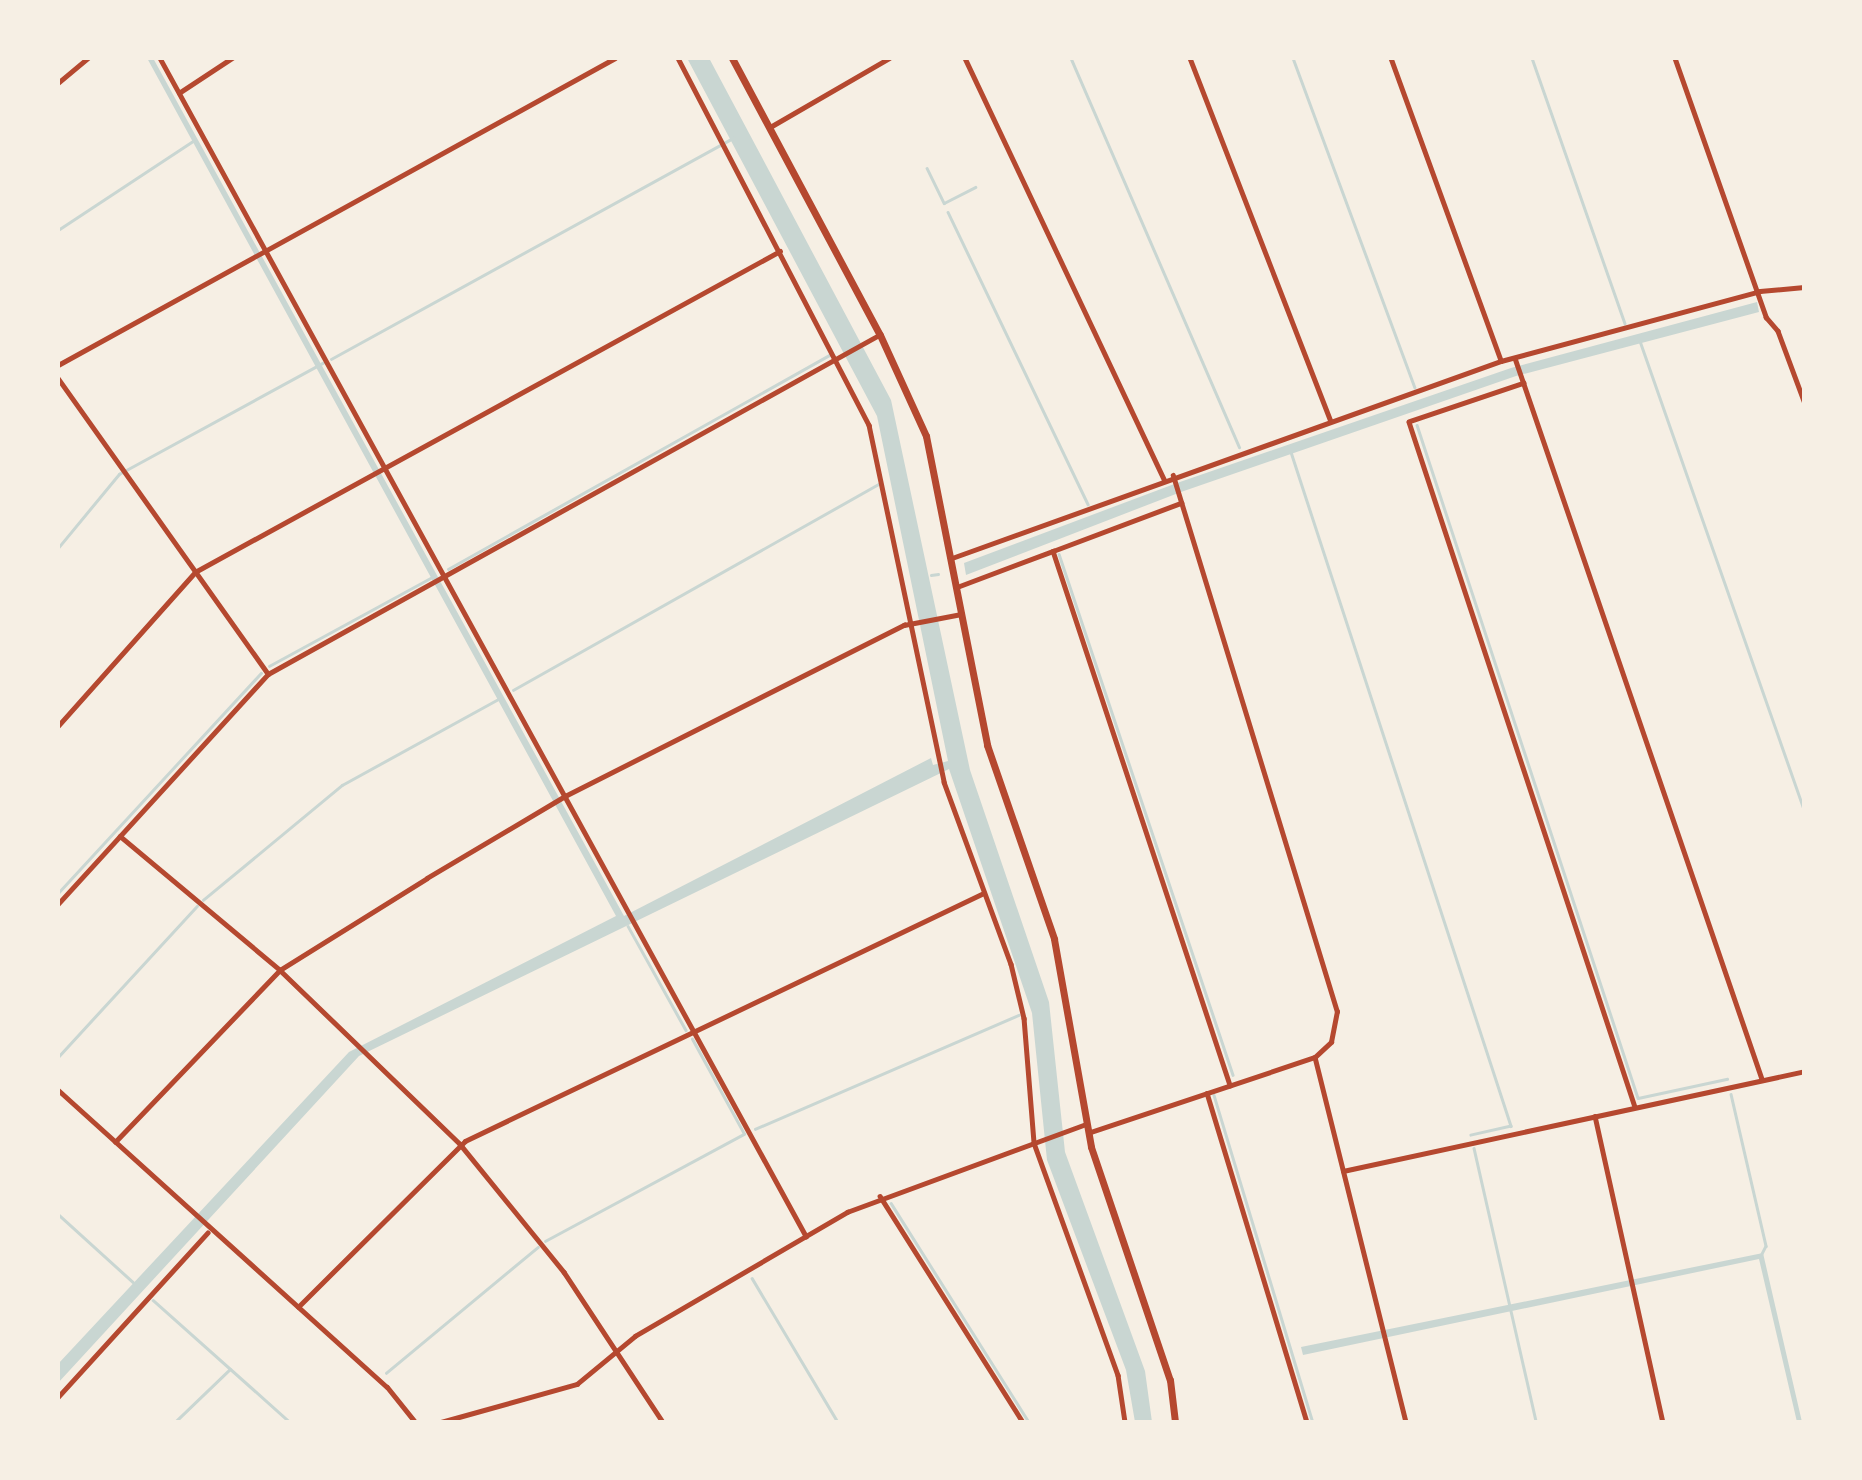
<!DOCTYPE html>
<style>
body{margin:0}
#map{position:relative;width:1862px;height:1480px;overflow:hidden;background:#f6efe4;font-family:"IBM Plex Serif",serif}
div>[style]{position:absolute}
[style*='--x']{left:calc(var(--x)*1px);top:calc(var(--y)*1px);width:calc(var(--w)*1px);rotate:calc(var(--a)*1deg)}
.water>*{inset:0;background:#c9d6d2}
.stream>*{height:2.5px;margin:-1.25px;padding:0 1.25px;transform-origin:1.25px;border-radius:1.25px;background:#c9d6d2}
.minor>*{height:4.5px;margin:-2.25px;padding:0 2.25px;transform-origin:2.25px;border-radius:2.25px;background:#b5482f}
.tertiary>*{height:5px;margin:-2.5px;padding:0 2.5px;transform-origin:2.5px;border-radius:2.5px;background:#b5482f}
.trunk>*{height:7px;margin:-3.5px;padding:0 3.5px;transform-origin:3.5px;border-radius:3.5px;background:#b5482f}
span{translate:-50% -50%;white-space:nowrap;text-align:center;line-height:1.15;-webkit-text-stroke:7px #f6efe4;paint-order:stroke}
.frame{position:absolute;inset:0;border:60px solid #f6efe4;pointer-events:none}
</style>
<div id="map">
<div class="water">
<i style="clip-path:polygon(147px 58px,153px 58px,624px 916px,931px 758px,933px 765px,948px 761px,877px 416px,687px 58px,709px 58px,891px 400px,970px 770px,1049px 1002px,1065px 1152px,1145px 1371px,1152px 1422px,1135px 1422px,1126px 1370px,1047px 1160px,1032px 1013px,949px 769px,359px 1056px,58px 1383px,58px 1364px,349px 1052px,616px 916px)"></i>
<i style="clip-path:polygon(1757px 302px,1759px 312px,1516px 376px,1181px 492px,966px 575px,964px 563px,1177px 483px,1511px 368px)"></i>
<i style="clip-path:polygon(1763px 1253px,1802px 1422px,1797px 1422px,1759px 1259px,1303px 1355px,1301px 1347px)"></i>
</div>
<div class="stream">
<i style="--x:1071;--y:58;--w:424;--a:66.6"></i>
<i style="--x:1293;--y:58;--w:351;--a:69.7"></i>
<i style="--x:1532;--y:58;--w:281;--a:70.7"></i>
<i style="--x:927;--y:168;--w:39;--a:64"></i>
<i style="--x:944;--y:203;--w:35;--a:-27"></i>
<i style="--x:948;--y:212;--w:324;--a:64.4"></i>
<i style="--x:58;--y:230;--w:162;--a:-33.4"></i>
<i style="--x:1640;--y:341;--w:497;--a:70.7"></i>
<i style="--x:331;--y:359;--w:459;--a:-28.8"></i>
<i style="--x:1417;--y:425;--w:708;--a:71.82"></i>
<i style="--x:1638;--y:1098;--w:91;--a:-12.1"></i>
<i style="--x:1291;--y:452;--w:709;--a:71.92"></i>
<i style="--x:1511;--y:1126;--w:41;--a:167.3"></i>
<i style="--x:58;--y:548;--w:96;--a:-50.5"></i>
<i style="--x:119;--y:474;--w:232;--a:-28.6"></i>
<i style="--x:1059;--y:554;--w:549;--a:71.53"></i>
<i style="--x:448;--y:569;--w:437;--a:-29.3"></i>
<i style="--x:931;--y:575;--w:7;--a:-8"></i>
<i style="--x:269;--y:666;--w:186;--a:-28.6"></i>
<i style="--x:513;--y:690;--w:421;--a:-29.4"></i>
<i style="--x:58;--y:893;--w:299;--a:-47.3"></i>
<i style="--x:203;--y:900;--w:180;--a:-39.6"></i>
<i style="--x:342;--y:785;--w:180;--a:-28.8"></i>
<i style="--x:628;--y:926;--w:119;--a:60.9"></i>
<i style="--x:58;--y:1057;--w:205;--a:-47.4"></i>
<i style="--x:1731;--y:1094;--w:156;--a:77"></i>
<i style="--x:1766;--y:1246;--w:9;--a:117"></i>
<i style="--x:1214;--y:1095;--w:342;--a:73.2"></i>
<i style="--x:755;--y:1129;--w:287;--a:-23.4"></i>
<i style="--x:1474;--y:1148;--w:281;--a:77.2"></i>
<i style="--x:891;--y:1203;--w:259;--a:57.8"></i>
<i style="--x:58;--y:1214;--w:101;--a:42.2"></i>
<i style="--x:545;--y:1241;--w:226;--a:-28.3"></i>
<i style="--x:744;--y:1134;--w:108;--a:-118.7"></i>
<i style="--x:752;--y:1278;--w:168;--a:59.2"></i>
<i style="--x:153;--y:1300;--w:183;--a:41.7"></i>
<i style="--x:386;--y:1373;--w:197;--a:-39.7"></i>
<i style="--x:175;--y:1422;--w:76;--a:-43.9"></i>
</div>
<div class="minor">
<i style="--x:160;--y:58;--w:1344;--a:61.26"></i>
<i style="--x:678;--y:58;--w:414;--a:62.5"></i>
<i style="--x:869;--y:425;--w:365;--a:78.1"></i>
<i style="--x:944;--y:782;--w:194;--a:69.8"></i>
<i style="--x:1011;--y:964;--w:56;--a:76.5"></i>
<i style="--x:1024;--y:1018;--w:125;--a:85.4"></i>
<i style="--x:1034;--y:1143;--w:247;--a:70.1"></i>
<i style="--x:1118;--y:1375;--w:48;--a:81.5"></i>
<i style="--x:965;--y:58;--w:466;--a:64.7"></i>
<i style="--x:1190;--y:58;--w:389;--a:68.8"></i>
<i style="--x:1391;--y:58;--w:322;--a:70"></i>
<i style="--x:1675;--y:58;--w:275;--a:70.6"></i>
<i style="--x:1766;--y:317;--w:18;--a:49"></i>
<i style="--x:1778;--y:331;--w:75;--a:69.6"></i>
<i style="--x:58;--y:83;--w:39;--a:-40"></i>
<i style="--x:179;--y:93;--w:64;--a:-33.4"></i>
<i style="--x:1515;--y:358;--w:762;--a:71.09"></i>
<i style="--x:58;--y:378;--w:363;--a:54.6"></i>
<i style="--x:1524;--y:383;--w:121;--a:161.3"></i>
<i style="--x:1409;--y:422;--w:721;--a:71.74"></i>
<i style="--x:1053;--y:551;--w:137;--a:-20.6"></i>
<i style="--x:952;--y:558;--w:583;--a:-19.74"></i>
<i style="--x:1501;--y:361;--w:268;--a:-15.1"></i>
<i style="--x:1760;--y:291;--w:44;--a:-5.2"></i>
<i style="--x:957;--y:587;--w:103;--a:-20.6"></i>
<i style="--x:1053;--y:551;--w:563;--a:71.66"></i>
<i style="--x:58;--y:726;--w:206;--a:-48.3"></i>
<i style="--x:195;--y:572;--w:667;--a:-28.75"></i>
<i style="--x:120;--y:836;--w:209;--a:39.9"></i>
<i style="--x:280;--y:970;--w:250;--a:44"></i>
<i style="--x:460;--y:1144;--w:165;--a:50.9"></i>
<i style="--x:564;--y:1272;--w:180;--a:56.6"></i>
<i style="--x:58;--y:904;--w:311;--a:-47.6"></i>
<i style="--x:268;--y:674;--w:699;--a:-29.02"></i>
<i style="--x:1315;--y:1057;--w:376;--a:76"></i>
<i style="--x:1207;--y:1093;--w:344;--a:73.1"></i>
<i style="--x:1595;--y:1116;--w:313;--a:77.5"></i>
<i style="--x:1088;--y:1133;--w:239;--a:-18.5"></i>
<i style="--x:1315;--y:1057;--w:22;--a:-43"></i>
<i style="--x:1331;--y:1042;--w:31;--a:-79"></i>
<i style="--x:1337;--y:1012;--w:561;--a:-107.01"></i>
<i style="--x:115;--y:1142;--w:238;--a:-46.2"></i>
<i style="--x:280;--y:970;--w:173;--a:-32"></i>
<i style="--x:427;--y:878;--w:161;--a:-30.7"></i>
<i style="--x:565;--y:796;--w:380;--a:-26.8"></i>
<i style="--x:904;--y:625;--w:58;--a:-10.9"></i>
<i style="--x:1343;--y:1171;--w:472;--a:-12.2"></i>
<i style="--x:880;--y:1196;--w:267;--a:57.7"></i>
<i style="--x:298;--y:1307;--w:235;--a:-44.8"></i>
<i style="--x:465;--y:1141;--w:575;--a:-25.54"></i>
<i style="--x:58;--y:1397;--w:222;--a:-47.7"></i>
<i style="--x:441;--y:1422;--w:141;--a:-15.6"></i>
<i style="--x:577;--y:1384;--w:75;--a:-39.6"></i>
<i style="--x:635;--y:1336;--w:246;--a:-30.3"></i>
<i style="--x:847;--y:1212;--w:255;--a:-20.2"></i>
</div>
<div class="tertiary">
<i style="--x:770;--y:127;--w:138;--a:-30.1"></i>
<i style="--x:58;--y:365;--w:636;--a:-28.86"></i>
<i style="--x:58;--y:1090;--w:443;--a:42.1"></i>
<i style="--x:387;--y:1387;--w:45;--a:51.3"></i>
</div>
<div class="trunk">
<i style="--x:732;--y:58;--w:314;--a:61.9"></i>
<i style="--x:880;--y:335;--w:111;--a:65.5"></i>
<i style="--x:926;--y:436;--w:315;--a:78.8"></i>
<i style="--x:987;--y:745;--w:205;--a:70.9"></i>
<i style="--x:1054;--y:939;--w:211;--a:79.9"></i>
<i style="--x:1091;--y:1147;--w:246;--a:71.3"></i>
<i style="--x:1170;--y:1380;--w:42;--a:83.2"></i>
</div>
<div class="frame"></div>
</div>
